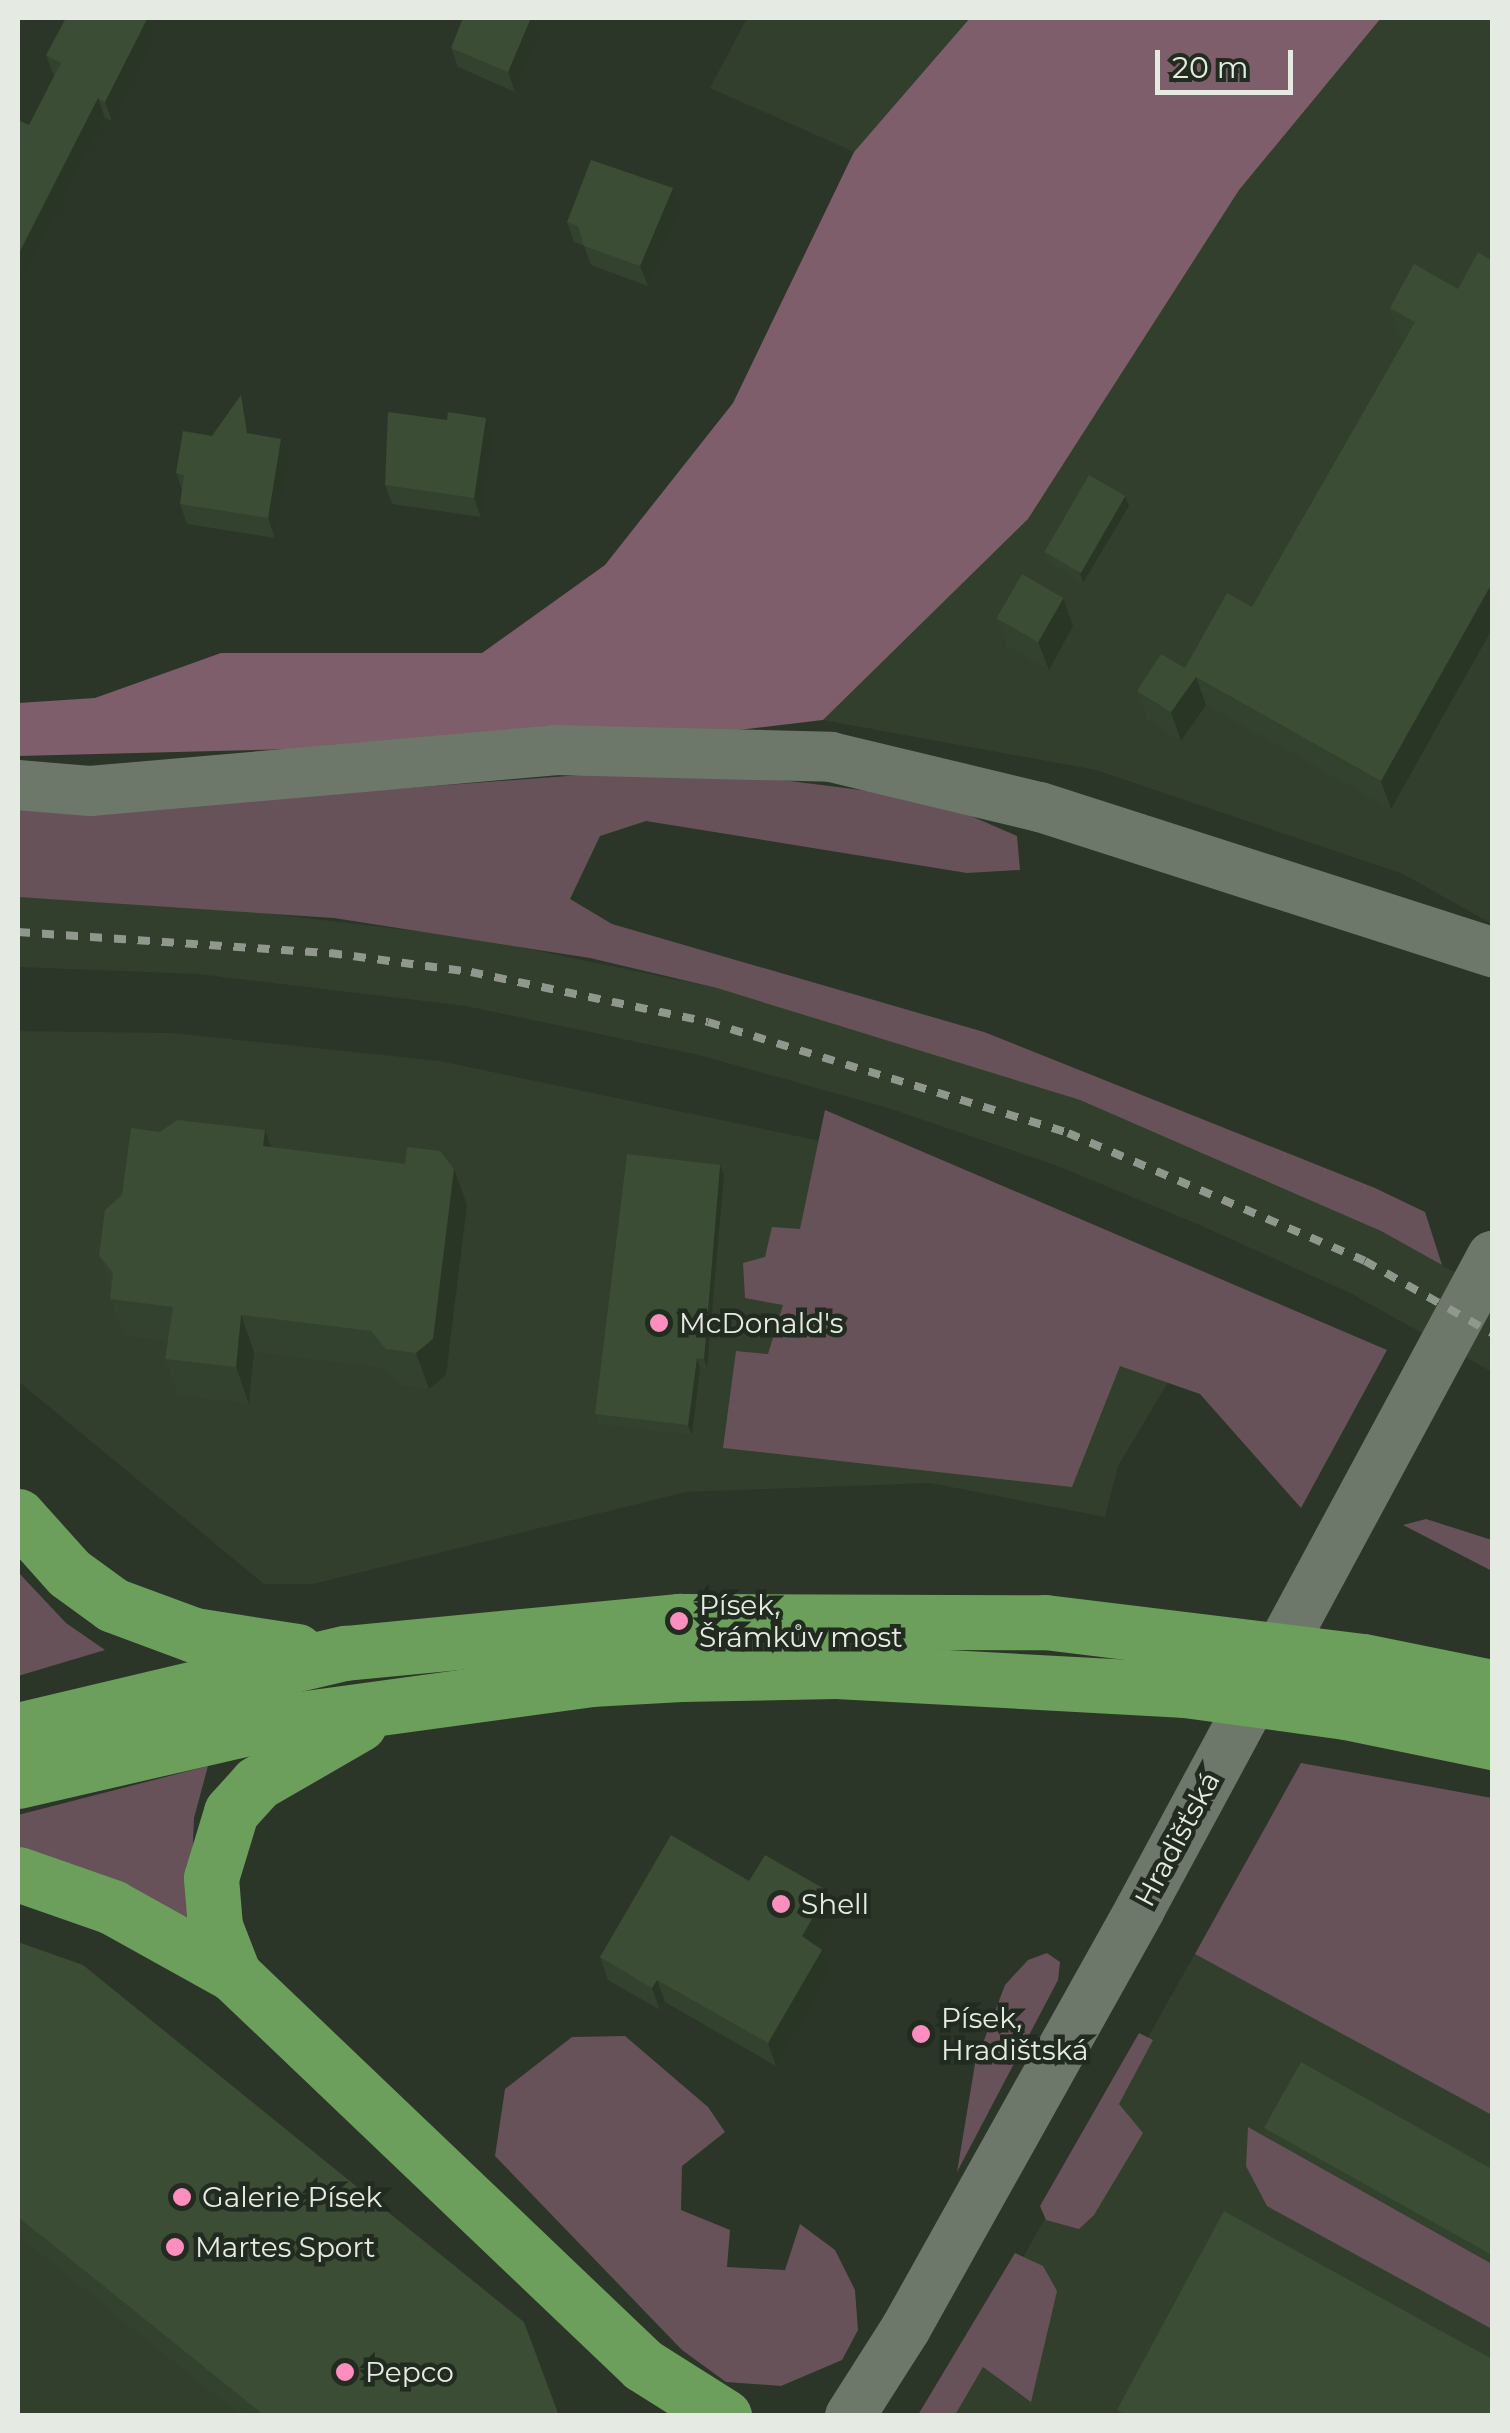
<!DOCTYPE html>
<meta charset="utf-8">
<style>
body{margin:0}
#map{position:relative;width:1510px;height:2433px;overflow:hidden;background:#2b3528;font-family:Montserrat,sans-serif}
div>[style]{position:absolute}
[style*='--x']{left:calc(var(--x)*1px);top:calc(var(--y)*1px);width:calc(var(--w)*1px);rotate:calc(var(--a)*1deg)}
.built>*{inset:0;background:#323f2d}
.green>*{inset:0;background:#68525a}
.forest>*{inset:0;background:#7e5e6a}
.minor>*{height:50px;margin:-25px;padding:0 25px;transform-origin:25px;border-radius:25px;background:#6d786a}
.highway>*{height:55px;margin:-27.5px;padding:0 27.5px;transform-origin:27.5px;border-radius:27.5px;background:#6c9f5c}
.rail>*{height:8px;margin-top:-4px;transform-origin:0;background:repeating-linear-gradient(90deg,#90988e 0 12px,transparent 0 24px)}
.wall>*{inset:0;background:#33422e}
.shaded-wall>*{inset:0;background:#293625}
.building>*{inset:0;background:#3b4d35;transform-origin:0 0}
.dots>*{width:28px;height:28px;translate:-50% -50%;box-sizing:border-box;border:5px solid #222b1f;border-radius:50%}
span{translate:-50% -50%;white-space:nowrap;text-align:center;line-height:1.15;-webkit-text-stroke:9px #222b1f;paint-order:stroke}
.poi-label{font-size:28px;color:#e5ebe3}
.left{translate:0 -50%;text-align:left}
.street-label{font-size:28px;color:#e5ebe3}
.frame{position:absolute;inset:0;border:20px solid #e5ebe3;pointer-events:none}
.scale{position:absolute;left:1155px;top:50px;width:138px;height:45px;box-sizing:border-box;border:5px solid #e5ebe3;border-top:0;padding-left:12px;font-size:30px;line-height:35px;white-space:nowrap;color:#e5ebe3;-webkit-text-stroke:8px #222b1f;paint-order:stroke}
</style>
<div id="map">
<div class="built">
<i style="clip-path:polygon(747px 18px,970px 18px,854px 152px,710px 88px)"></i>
<i style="clip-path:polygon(1381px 18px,1492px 18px,1492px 924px,1403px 874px,1096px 770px,823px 720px,1028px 519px,1239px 190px)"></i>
<i style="clip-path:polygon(18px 897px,202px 906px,476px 938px,717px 988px,908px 1043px,1080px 1100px,1229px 1163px,1381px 1231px,1492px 1293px,1492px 1372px,1350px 1293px,1202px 1226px,1055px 1165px,888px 1108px,699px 1055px,466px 1006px,197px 974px,18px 967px)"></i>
<i style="clip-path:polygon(18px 1031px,172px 1033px,440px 1061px,830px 1143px,1206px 1319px,1118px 1466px,1105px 1517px,930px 1483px,686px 1492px,313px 1584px,264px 1584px,18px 1381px)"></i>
<i style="clip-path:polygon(1297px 1774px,1492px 1824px,1492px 2415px,933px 2416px)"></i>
<i style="clip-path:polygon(18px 2160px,558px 2416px,18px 2416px)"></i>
</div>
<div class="green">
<i style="clip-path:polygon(594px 774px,774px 779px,932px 799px,1017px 836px,1020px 870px,967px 873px,646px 821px,600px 836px,570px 899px,612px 924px,984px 1032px,1375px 1188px,1425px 1212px,1442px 1265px,1381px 1231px,1080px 1100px,717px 988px,590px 958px,334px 918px,18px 897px,18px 807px,103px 811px)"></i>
<i style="clip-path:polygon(825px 1110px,1387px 1350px,1301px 1508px,1200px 1394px,1120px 1366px,1072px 1487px,723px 1448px,736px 1351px,768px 1354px,783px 1305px,745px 1298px,743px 1263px,765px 1257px,772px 1227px,800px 1229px)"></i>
<i style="clip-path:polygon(1426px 1519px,1492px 1540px,1492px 1571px,1403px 1525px)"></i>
<i style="clip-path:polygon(18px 1572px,66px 1623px,105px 1650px,18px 1676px)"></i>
<i style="clip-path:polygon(1301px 1763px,1492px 1798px,1492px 2115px,1195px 1954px)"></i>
<i style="clip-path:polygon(208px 1766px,194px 1818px,189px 1931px,18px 1852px,18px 1815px)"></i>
<i style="clip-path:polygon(1047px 1953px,1060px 1962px,1058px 1980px,957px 2172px,975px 2064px,1005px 1985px,1028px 1960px)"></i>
<i style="clip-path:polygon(1139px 2033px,1153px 2040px,1119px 2104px,1143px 2133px,1094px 2215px,1079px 2229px,1046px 2220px,1040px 2206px)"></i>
<i style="clip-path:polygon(625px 2036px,708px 2107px,725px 2132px,682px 2166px,681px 2210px,730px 2230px,727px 2267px,785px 2270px,800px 2224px,835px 2250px,855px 2290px,858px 2330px,842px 2360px,781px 2386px,726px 2382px,682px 2350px,495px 2156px,505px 2089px,572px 2037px)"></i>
<i style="clip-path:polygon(1248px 2127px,1492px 2264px,1492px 2329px,1267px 2206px,1246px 2166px)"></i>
<i style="clip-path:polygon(1015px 2253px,1043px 2266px,1057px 2291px,1031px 2402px,983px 2367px,955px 2415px,918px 2415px)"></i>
</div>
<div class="forest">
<i style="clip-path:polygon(970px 18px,1381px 18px,1239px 190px,1028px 519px,823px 720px,653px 740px,18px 756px,18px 703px,95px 698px,221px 653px,482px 653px,605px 565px,733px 403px,854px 152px)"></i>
</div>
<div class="minor">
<i style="--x:18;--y:785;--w:72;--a:4.8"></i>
<i style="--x:90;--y:791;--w:466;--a:-5"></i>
<i style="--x:554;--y:750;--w:277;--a:1.4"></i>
<i style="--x:831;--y:757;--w:215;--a:13.5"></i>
<i style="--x:1040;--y:807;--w:475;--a:17.8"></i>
<i style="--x:850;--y:2416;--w:104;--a:-57.5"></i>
<i style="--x:906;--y:2328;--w:480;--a:-60.8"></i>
<i style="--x:1140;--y:1909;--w:742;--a:-61.67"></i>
</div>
<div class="highway">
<i style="--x:18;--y:1516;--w:76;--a:48.2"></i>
<i style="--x:69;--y:1573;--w:54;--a:36"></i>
<i style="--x:113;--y:1605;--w:86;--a:20.3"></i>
<i style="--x:194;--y:1635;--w:104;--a:8.8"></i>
<i style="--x:18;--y:1730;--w:336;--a:-13.3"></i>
<i style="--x:345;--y:1653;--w:336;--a:-5.5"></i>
<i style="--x:679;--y:1621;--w:366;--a:0.2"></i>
<i style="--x:1045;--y:1622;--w:320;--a:7"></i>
<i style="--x:1363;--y:1661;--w:132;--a:11.4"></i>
<i style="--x:18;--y:1781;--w:259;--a:-13"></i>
<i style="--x:270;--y:1723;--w:323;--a:-7.8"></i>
<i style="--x:590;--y:1679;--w:91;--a:-3.1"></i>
<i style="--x:681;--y:1674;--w:155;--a:-1.1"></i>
<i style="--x:836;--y:1671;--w:350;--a:3.1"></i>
<i style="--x:1185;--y:1690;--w:162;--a:7.8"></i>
<i style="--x:1346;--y:1712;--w:149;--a:11.6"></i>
<i style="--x:18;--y:1874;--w:100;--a:19.3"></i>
<i style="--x:112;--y:1907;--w:140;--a:29.1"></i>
<i style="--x:234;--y:1975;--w:565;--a:43.64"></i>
<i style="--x:643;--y:2365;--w:96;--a:32.2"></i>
<i style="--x:234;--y:1975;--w:53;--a:-111.2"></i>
<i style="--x:215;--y:1926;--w:48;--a:-94.8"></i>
<i style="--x:211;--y:1878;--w:69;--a:-73.1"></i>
<i style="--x:231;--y:1812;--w:39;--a:-48"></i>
<i style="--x:257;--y:1783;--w:118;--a:-30"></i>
</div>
<div class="rail">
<i style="--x:18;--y:932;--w:313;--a:3.9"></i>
<i style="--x:330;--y:953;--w:142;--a:7.7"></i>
<i style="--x:471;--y:972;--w:242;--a:11.9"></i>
<i style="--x:708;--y:1022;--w:377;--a:17.1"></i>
<i style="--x:1068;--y:1133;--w:323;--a:23.3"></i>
<i style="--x:1365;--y:1261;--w:146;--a:29.6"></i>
</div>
<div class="wall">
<i style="clip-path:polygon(147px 19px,154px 39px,112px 121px,105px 118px,18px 289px,18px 120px,29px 125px,54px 76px,46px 55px)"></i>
<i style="clip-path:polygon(539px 35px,515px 92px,458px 67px,451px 48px)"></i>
<i style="clip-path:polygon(673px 188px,680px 208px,648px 286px,591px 265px,584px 246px,574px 242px,567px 222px)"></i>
<i style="clip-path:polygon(1458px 289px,1391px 809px,1206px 705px,1181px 741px,1147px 720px,1137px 691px,1185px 668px,1252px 607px,1405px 339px,1400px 336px,1390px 308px)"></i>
<i style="clip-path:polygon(241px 395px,248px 415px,251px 434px,288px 458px,275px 538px,187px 524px,180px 504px,182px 490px,176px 473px,212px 436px)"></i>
<i style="clip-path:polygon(486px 418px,493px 438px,481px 517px,392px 504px,385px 485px,447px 420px)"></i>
<i style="clip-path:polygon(1125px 496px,1129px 506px,1083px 583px,1048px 562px,1045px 552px)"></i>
<i style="clip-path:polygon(997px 618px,1073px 626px,1049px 670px,1007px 646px)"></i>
<i style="clip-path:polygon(271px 1147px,454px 1169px,467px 1205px,446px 1375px,429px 1389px,400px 1385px,384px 1368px,254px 1352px,249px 1404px,178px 1395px,165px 1359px,168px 1341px,124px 1336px,110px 1299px,112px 1289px,99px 1255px)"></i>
<i style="clip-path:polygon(720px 1165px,724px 1175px,707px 1369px,700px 1368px,692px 1435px,599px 1424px,595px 1414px)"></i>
<i style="clip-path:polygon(749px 1881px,836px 1913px,817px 1946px,822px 1950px,830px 1972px,776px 2066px,665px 2002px,660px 2010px,608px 1980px,600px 1957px)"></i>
<i style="clip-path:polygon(18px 1942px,559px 2416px,241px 2416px,18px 2236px)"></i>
<i style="clip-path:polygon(1264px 2128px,1492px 2169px,1492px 2263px,1268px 2138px)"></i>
</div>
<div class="shaded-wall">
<i style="clip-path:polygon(531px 18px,533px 18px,539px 35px,515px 92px,508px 72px)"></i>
<i style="clip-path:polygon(147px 19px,154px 39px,112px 121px,105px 102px)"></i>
<i style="clip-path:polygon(98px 98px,105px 118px,18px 289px,18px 255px)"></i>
<i style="clip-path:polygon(673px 188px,680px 208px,648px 286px,640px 266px)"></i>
<i style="clip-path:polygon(241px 395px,248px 415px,254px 453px,247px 433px)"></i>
<i style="clip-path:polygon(486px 418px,493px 438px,481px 517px,474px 498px)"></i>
<i style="clip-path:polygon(281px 439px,288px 458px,275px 538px,268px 518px)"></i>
<i style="clip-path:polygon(1125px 496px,1129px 506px,1083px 583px,1080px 573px)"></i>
<i style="clip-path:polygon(1492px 583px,1492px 629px,1391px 809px,1381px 781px)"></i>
<i style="clip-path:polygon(1063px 598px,1073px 626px,1049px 670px,1038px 642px)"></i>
<i style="clip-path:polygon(1196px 677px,1206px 705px,1181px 741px,1171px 712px)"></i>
<i style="clip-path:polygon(265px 1130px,278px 1166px,263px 1146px)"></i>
<i style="clip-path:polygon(720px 1165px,724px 1175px,707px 1369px,704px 1359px)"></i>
<i style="clip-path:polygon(454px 1169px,467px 1205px,446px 1375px,429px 1389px,416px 1353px)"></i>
<i style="clip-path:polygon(241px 1315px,254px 1352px,249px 1404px,236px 1367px)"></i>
<i style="clip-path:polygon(697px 1358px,700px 1368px,692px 1435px,688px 1425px)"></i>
<i style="clip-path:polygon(828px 1891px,836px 1913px,810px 1958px,802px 1936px)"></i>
<i style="clip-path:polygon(822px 1950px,830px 1972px,776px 2066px,768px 2043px)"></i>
<i style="clip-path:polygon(657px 1980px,665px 2002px,660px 2010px,652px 1988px)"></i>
</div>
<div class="building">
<i style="clip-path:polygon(66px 18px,143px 18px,147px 19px,105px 102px,98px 98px,18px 255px,18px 120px,29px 125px,61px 63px,46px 55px)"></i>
<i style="clip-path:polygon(463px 18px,531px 18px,508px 72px,451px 48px)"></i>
<i style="clip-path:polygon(591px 160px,673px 188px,640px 266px,584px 246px,578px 226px,567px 222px)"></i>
<i style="clip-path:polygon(1478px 252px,1492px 261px,1492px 583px,1381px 781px,1196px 677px,1171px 712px,1137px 691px,1161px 654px,1185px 668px,1227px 593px,1252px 607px,1415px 322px,1390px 308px,1414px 264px,1458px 289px)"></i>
<i style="clip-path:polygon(241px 395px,247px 433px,281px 439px,268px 518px,180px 504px,184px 475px,176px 473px,183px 431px,212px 436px)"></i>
<i style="clip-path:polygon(388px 412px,447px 420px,448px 412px,486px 418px,474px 498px,385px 485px)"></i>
<i style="left:1089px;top:475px;width:42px;height:89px;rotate:30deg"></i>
<i style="left:1022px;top:574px;width:48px;height:51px;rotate:30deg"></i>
<i style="clip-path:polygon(177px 1120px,265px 1130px,263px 1146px,405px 1164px,407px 1147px,440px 1151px,454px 1169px,433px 1339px,416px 1353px,386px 1349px,371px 1331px,241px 1315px,236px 1367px,165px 1359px,173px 1307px,110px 1299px,113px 1273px,99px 1255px,105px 1210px,122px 1195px,131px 1128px,160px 1132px)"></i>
<i style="clip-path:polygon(627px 1154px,720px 1165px,704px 1359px,697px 1358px,688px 1425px,595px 1414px)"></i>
<i style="clip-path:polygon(671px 1835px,749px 1881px,765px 1855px,828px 1891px,802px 1936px,822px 1950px,768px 2043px,657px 1980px,652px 1988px,600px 1957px)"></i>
<i style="clip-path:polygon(18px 1942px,83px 1965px,524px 2322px,559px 2416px,265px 2416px,18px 2217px)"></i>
<i style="clip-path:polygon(1301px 2062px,1492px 2169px,1492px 2255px,1264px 2128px)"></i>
<i style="clip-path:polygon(1224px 2211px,1492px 2359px,1492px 2416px,1127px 2416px,1117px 2410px)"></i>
</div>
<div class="dots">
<i style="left:659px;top:1323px;background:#fe8ebd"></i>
<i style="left:679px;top:1621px;background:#fe8ebd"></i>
<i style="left:781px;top:1904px;background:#fe8ebd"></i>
<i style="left:921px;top:2034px;background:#fe8ebd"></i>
<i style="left:182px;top:2197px;background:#fe8ebd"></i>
<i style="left:175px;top:2247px;background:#fe8ebd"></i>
<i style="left:345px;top:2372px;background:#fe8ebd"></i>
</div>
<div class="poi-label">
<span class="left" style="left:679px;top:1323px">McDonald's</span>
<span class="left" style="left:699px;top:1621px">Písek,<br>Šrámkův most</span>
<span class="left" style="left:801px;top:1904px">Shell</span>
<span class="left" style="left:941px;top:2034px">Písek,<br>Hradištská</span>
<span class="left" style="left:202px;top:2197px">Galerie Písek</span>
<span class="left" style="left:195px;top:2247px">Martes Sport</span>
<span class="left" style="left:365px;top:2372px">Pepco</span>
</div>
<div class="street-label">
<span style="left:1177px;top:1839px;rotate:-62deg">Hradišťská</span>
</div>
<div class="frame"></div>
<div class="scale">20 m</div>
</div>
